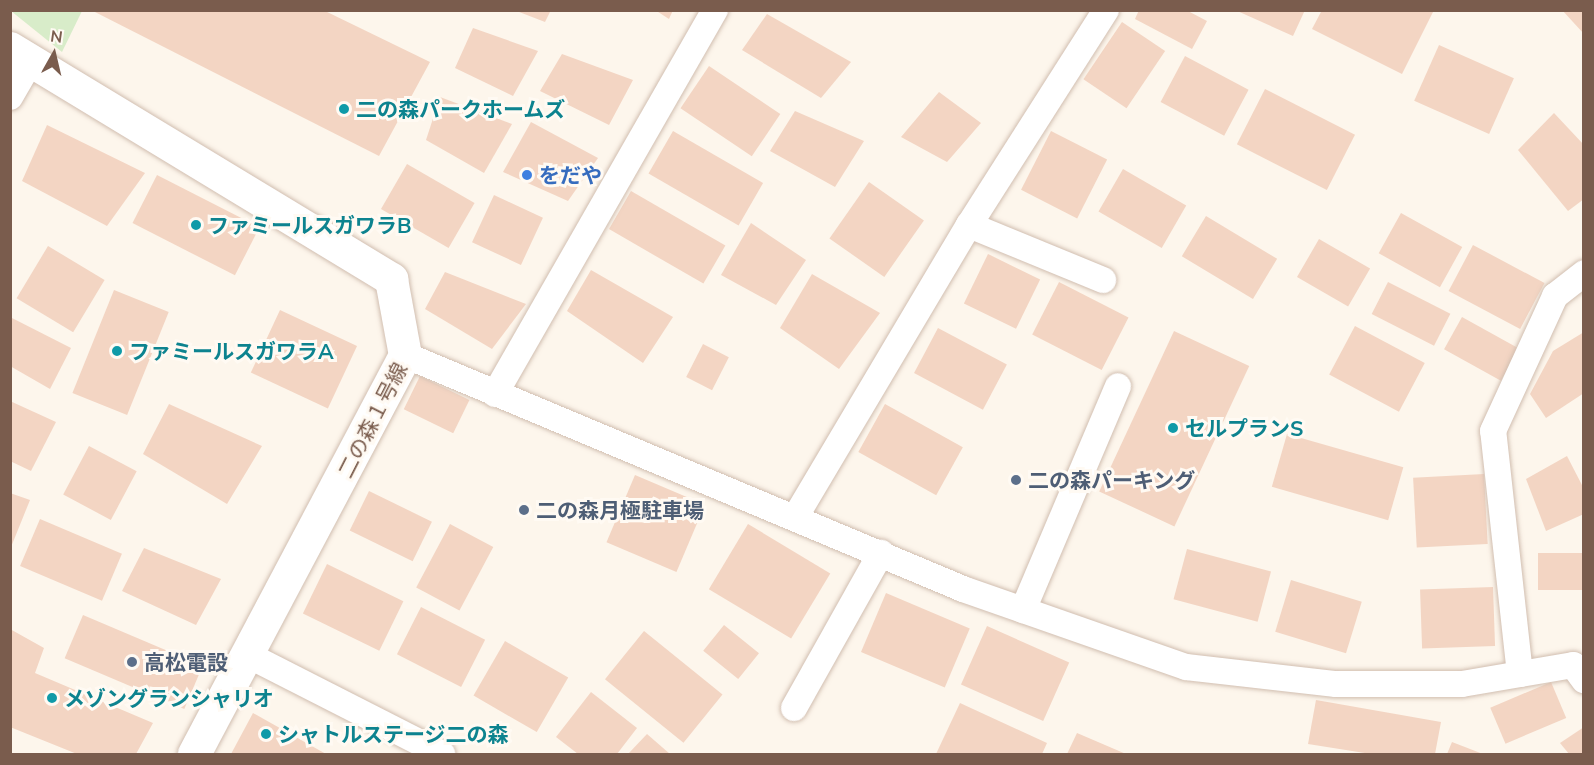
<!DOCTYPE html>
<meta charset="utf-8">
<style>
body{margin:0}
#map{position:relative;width:1594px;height:765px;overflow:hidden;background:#fdf6ec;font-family:Mulish,"Noto Sans JP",sans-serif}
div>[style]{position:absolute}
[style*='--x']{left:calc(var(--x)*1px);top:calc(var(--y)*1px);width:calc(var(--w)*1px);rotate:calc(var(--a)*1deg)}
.green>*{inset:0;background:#d8ecc9}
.building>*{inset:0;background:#f3d5c3;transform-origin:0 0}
.roads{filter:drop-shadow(0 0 2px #d1beb0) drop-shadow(0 0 2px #d1beb0)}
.service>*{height:26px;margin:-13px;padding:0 13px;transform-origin:13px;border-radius:13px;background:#fff}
.minor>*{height:33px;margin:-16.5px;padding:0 16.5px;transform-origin:16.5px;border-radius:16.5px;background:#fff}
.dots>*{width:16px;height:16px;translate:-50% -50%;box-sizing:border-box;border:3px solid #fffaf3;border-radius:50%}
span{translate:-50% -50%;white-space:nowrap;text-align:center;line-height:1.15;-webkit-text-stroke:6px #fffaf3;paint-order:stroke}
.culture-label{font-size:21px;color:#0d838f;font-weight:700}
.left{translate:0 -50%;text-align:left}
.shop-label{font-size:21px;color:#366cbe;font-weight:700}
.street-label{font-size:21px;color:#7a5c4d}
.service-label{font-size:21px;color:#4e5e75;font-weight:700}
.frame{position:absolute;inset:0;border:12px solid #7a5c4d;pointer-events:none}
.north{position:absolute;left:24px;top:24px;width:60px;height:60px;-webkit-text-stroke:4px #fffaf3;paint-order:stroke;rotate:8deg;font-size:16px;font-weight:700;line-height:24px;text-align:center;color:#7a5c4d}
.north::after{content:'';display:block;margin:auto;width:21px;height:27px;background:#7a5c4d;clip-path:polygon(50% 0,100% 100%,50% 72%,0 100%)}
</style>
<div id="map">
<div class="green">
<i style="clip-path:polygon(11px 11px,82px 11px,62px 52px)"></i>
</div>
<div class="building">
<i style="clip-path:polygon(91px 10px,323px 10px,430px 62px,379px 156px)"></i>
<i style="clip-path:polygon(514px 10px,551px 10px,545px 22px)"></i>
<i style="clip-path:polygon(655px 10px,673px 10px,669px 19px)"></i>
<i style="clip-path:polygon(1139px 10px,1186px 10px,1207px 21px,1192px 49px,1135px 19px)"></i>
<i style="clip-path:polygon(1235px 10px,1305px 10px,1293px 36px)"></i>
<i style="clip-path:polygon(1322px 10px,1434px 10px,1402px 74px,1312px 29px)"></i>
<i style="clip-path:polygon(1562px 10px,1584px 10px,1584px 34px)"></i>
<i style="clip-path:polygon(767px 14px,851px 62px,821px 98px,742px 50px)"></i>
<i style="left:1122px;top:22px;width:52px;height:69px;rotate:34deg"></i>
<i style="clip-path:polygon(473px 28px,538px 51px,513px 96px,455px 68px)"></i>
<i style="left:1439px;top:45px;width:82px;height:61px;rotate:24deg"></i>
<i style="clip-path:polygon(562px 54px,633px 80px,609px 125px,540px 91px)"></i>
<i style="left:1185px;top:56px;width:72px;height:52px;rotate:28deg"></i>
<i style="left:709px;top:66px;width:86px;height:51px;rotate:34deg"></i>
<i style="left:1265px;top:89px;width:101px;height:62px;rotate:27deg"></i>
<i style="clip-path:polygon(939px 92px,981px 123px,947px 162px,901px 137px)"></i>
<i style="clip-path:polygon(440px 97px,512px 124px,484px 173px,426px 140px)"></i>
<i style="clip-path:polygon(795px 111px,864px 141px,835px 187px,770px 151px)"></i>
<i style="clip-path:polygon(1554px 113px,1584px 145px,1584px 199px,1568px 211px,1518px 150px)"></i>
<i style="clip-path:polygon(531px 122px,598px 158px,568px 201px,503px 172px)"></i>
<i style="clip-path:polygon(47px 125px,145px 173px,107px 226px,22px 181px)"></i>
<i style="left:673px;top:131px;width:104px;height:49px;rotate:30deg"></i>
<i style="left:1051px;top:131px;width:63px;height:66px;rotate:27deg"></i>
<i style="left:407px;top:164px;width:78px;height:52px;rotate:30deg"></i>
<i style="left:1123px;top:169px;width:73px;height:49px;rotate:30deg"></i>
<i style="left:157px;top:175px;width:115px;height:54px;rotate:27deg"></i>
<i style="left:869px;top:182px;width:67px;height:69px;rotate:35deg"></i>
<i style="left:631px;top:191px;width:109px;height:44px;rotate:30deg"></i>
<i style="left:494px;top:195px;width:54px;height:52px;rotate:25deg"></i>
<i style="left:1401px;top:213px;width:70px;height:46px;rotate:29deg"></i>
<i style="left:1206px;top:216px;width:83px;height:47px;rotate:31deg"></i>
<i style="clip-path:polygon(751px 223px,806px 260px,776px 305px,721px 275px)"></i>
<i style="left:1319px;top:239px;width:59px;height:44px;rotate:30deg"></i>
<i style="left:1473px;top:245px;width:81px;height:52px;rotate:28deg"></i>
<i style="left:48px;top:246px;width:66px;height:61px;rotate:31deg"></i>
<i style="left:988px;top:254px;width:58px;height:55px;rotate:26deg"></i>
<i style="clip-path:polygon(591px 270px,673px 317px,643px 363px,567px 311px)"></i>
<i style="clip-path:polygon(445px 272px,526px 304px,492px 349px,425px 309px)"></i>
<i style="clip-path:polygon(812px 274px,880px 313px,839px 369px,780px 328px)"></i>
<i style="left:1059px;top:282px;width:78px;height:59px;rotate:27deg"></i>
<i style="left:1388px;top:282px;width:70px;height:36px;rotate:27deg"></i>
<i style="left:114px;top:290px;width:59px;height:111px;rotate:22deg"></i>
<i style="left:280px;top:310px;width:85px;height:69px;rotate:25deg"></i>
<i style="clip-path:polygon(10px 317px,71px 348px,50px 389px,10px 366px)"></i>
<i style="left:1462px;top:317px;width:65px;height:37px;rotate:29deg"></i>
<i style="left:1355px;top:326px;width:79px;height:55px;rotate:28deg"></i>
<i style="left:938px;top:328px;width:78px;height:51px;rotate:28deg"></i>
<i style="left:1174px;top:331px;width:83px;height:177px;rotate:25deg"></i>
<i style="clip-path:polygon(1584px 332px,1584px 393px,1546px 418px,1530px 394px,1553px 351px)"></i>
<i style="left:703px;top:344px;width:29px;height:37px;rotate:27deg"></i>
<i style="left:420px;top:376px;width:55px;height:37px;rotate:26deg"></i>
<i style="clip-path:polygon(10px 401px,56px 422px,31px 471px,10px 461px)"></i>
<i style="clip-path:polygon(169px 404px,262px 446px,227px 504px,143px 454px)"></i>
<i style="left:885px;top:404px;width:89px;height:55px;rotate:29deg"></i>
<i style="left:1287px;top:434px;width:121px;height:55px;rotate:16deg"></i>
<i style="left:89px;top:446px;width:54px;height:55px;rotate:28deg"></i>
<i style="clip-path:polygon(1567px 456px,1584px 489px,1584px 514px,1546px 531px,1526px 479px)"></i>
<i style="left:1484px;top:474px;width:70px;height:71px;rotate:87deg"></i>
<i style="left:635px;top:475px;width:76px;height:73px;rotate:23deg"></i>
<i style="left:369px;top:491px;width:70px;height:44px;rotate:26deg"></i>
<i style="clip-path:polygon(10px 493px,30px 500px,11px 547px,10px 547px)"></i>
<i style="left:40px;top:519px;width:89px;height:51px;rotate:23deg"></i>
<i style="left:450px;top:524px;width:49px;height:72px;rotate:28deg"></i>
<i style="left:748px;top:524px;width:96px;height:76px;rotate:31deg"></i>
<i style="clip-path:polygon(144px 548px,221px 579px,196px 625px,122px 591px)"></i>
<i style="left:1187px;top:549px;width:87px;height:52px;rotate:15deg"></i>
<i style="left:1584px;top:553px;width:37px;height:46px;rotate:90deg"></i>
<i style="left:327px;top:564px;width:85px;height:55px;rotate:26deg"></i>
<i style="left:1291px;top:580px;width:74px;height:54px;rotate:17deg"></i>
<i style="left:1493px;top:587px;width:59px;height:73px;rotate:88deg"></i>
<i style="left:886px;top:593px;width:91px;height:64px;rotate:23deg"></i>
<i style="left:421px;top:607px;width:72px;height:53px;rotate:27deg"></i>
<i style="left:83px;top:615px;width:130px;height:47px;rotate:23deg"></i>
<i style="left:724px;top:625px;width:45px;height:33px;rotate:39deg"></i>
<i style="left:987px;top:626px;width:90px;height:64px;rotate:24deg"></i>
<i style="clip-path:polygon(10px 629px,44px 648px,35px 673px,153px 723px,136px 754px,77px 754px,10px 727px)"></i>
<i style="left:644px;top:631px;width:101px;height:62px;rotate:39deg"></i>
<i style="left:505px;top:641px;width:73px;height:63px;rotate:30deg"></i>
<i style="left:1551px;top:682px;width:39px;height:66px;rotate:67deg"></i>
<i style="clip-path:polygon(591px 692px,637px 728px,617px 754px,578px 754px,556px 737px)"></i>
<i style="clip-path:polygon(1316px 700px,1441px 722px,1435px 754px,1371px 754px,1308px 744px)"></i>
<i style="clip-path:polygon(960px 703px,1047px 743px,1042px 754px,936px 754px)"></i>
<i style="clip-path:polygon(253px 713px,326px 754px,231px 754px)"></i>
<i style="clip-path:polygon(1584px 727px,1584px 754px,1569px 754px,1560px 743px)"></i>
<i style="clip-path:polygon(1077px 733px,1126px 754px,1067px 754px)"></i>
<i style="clip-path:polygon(647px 734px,670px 754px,628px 754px)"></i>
<i style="clip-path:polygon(1452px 742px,1483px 754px,1447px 754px)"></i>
</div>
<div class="roads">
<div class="service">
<i style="--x:10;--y:97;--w:39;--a:-60"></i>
<i style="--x:969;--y:225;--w:145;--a:22.3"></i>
<i style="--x:405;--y:355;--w:605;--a:22.75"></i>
<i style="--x:963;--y:589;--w:236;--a:19.3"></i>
<i style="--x:1186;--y:667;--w:151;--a:6.5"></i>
<i style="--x:1336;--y:684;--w:126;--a:0"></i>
<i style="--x:1462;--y:684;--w:113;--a:-9.7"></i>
<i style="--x:1573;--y:665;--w:19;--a:54"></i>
<i style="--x:495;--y:394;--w:443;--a:-60.2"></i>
<i style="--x:796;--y:516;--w:339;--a:-59.3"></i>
<i style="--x:969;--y:225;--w:255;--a:-57.5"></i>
<i style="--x:1023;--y:610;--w:243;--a:-67"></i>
<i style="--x:248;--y:655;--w:218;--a:27"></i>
<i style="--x:1520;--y:674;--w:244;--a:-96.3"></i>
<i style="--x:1493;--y:431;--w:149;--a:-65.3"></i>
<i style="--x:1555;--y:296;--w:37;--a:-38"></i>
<i style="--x:794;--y:708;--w:178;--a:-60.7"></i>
</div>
<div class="minor">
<i style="--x:10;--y:48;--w:446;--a:31.2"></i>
<i style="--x:391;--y:279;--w:77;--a:79.6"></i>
<i style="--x:405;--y:355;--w:451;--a:117.9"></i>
</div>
</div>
<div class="dots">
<i style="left:344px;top:109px;background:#0f9aa8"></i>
<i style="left:527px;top:175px;background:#3f7fe0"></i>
<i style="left:196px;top:225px;background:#0f9aa8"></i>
<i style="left:117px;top:351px;background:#0f9aa8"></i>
<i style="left:1173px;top:428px;background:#0f9aa8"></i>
<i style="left:1016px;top:480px;background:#5c6f8a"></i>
<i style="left:524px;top:510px;background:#5c6f8a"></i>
<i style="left:132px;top:662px;background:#5c6f8a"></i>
<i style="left:52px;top:698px;background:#0f9aa8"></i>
<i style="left:266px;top:734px;background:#0f9aa8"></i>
</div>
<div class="culture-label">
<span class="left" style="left:356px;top:109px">二の森パークホームズ</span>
<span class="left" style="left:208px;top:225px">ファミールスガワラB</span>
<span class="left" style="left:129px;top:351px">ファミールスガワラA</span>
<span class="left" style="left:1185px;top:428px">セルプランS</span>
<span class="left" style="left:64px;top:698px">メゾングランシャリオ</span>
<span class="left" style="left:278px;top:734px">シャトルステージ二の森</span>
</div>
<div class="shop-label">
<span class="left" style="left:539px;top:175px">をだや</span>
</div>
<div class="street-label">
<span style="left:372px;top:420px;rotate:-63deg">二の森１号線</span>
</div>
<div class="service-label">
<span class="left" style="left:1028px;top:480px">二の森パーキング</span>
<span class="left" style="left:536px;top:510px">二の森月極駐車場</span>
<span class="left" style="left:144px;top:662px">高松電設</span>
</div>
<div class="frame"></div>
<div class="north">N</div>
</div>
